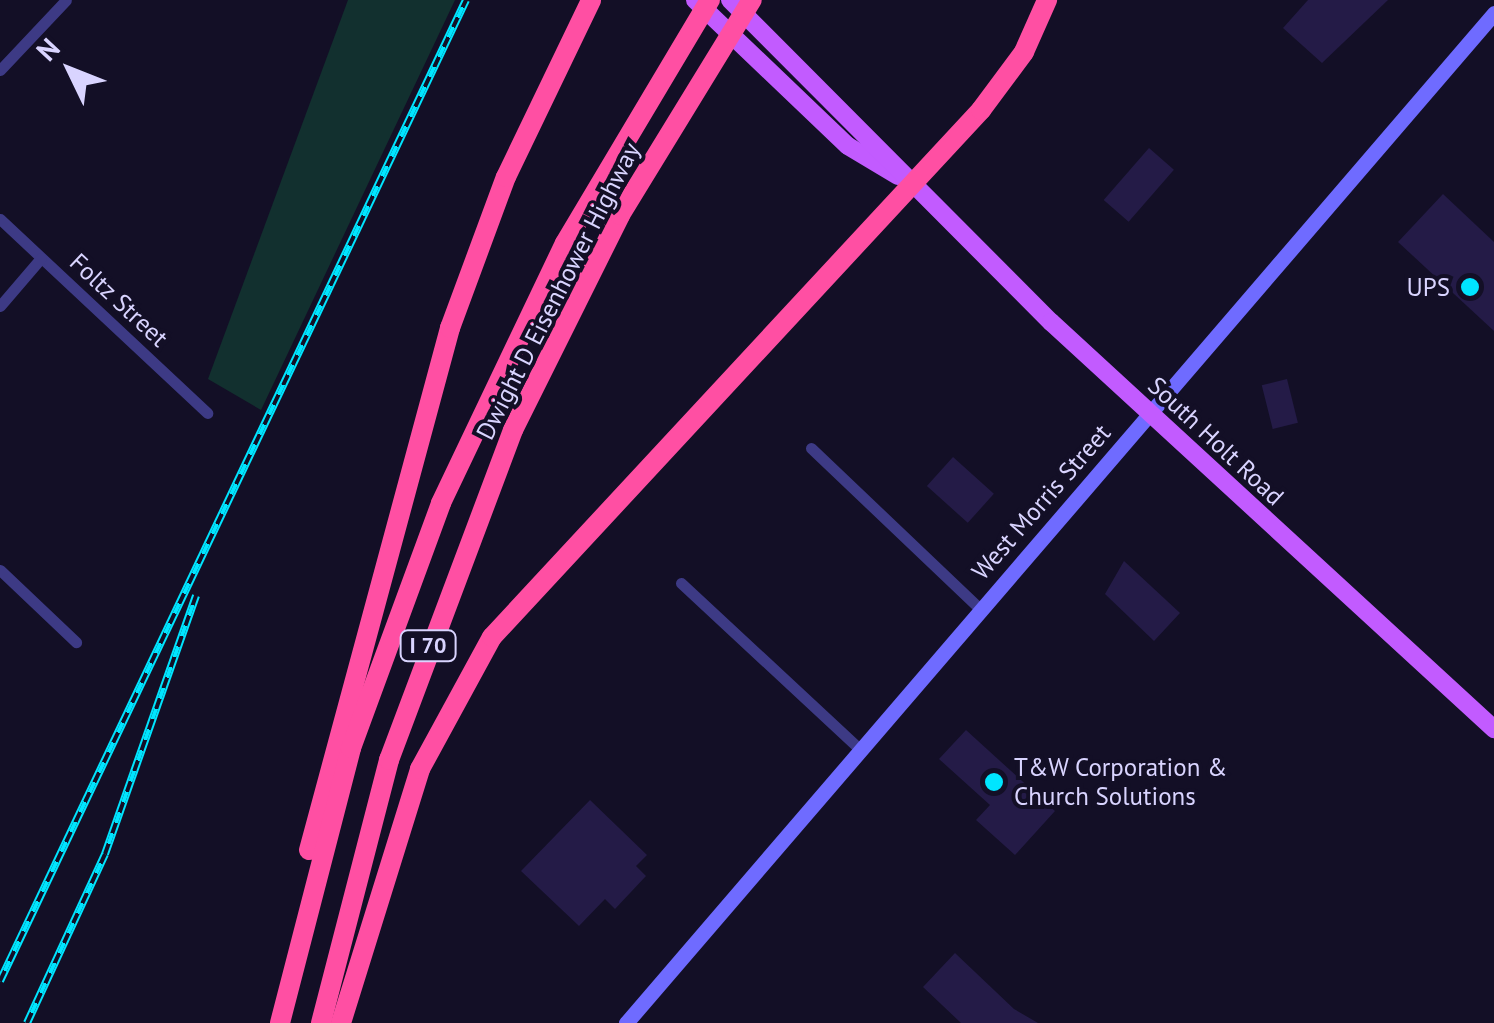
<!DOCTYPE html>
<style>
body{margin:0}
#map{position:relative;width:1494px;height:1023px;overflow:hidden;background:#130f26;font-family:"PT Sans",sans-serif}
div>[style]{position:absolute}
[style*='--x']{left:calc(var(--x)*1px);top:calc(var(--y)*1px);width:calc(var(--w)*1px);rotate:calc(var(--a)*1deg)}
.green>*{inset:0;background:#12302f}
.building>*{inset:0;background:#241b47;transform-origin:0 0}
.street>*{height:11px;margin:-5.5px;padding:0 5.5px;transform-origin:5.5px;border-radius:5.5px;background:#3d3a85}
.secondary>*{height:15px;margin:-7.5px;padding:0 7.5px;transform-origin:7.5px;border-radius:7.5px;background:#6f6bff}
.primary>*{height:18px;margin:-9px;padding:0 9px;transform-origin:9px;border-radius:9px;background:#c25bff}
.highway>*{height:20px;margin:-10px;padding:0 10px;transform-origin:10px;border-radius:10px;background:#ff4fa3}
.rail>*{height:8px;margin-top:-4px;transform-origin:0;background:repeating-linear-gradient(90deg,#130f26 0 11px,#00e5ff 0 22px);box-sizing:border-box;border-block:2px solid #00e5ff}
.dots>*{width:28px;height:28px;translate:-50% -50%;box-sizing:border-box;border:5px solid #130f26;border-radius:50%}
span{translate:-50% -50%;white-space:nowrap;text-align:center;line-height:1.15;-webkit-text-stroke:8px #130f26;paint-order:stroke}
.shield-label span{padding:2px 8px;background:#130f26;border:2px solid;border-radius:8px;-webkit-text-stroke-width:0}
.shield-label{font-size:22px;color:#d9d4ff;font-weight:700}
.poi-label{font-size:25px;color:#d9d4ff}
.right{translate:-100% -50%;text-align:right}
.left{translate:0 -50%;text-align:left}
.street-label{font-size:25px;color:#d9d4ff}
.north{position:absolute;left:20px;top:20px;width:100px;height:100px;-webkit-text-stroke:8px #130f26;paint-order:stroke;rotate:313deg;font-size:28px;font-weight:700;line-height:40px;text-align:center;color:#d9d4ff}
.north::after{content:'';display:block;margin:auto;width:35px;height:45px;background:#d9d4ff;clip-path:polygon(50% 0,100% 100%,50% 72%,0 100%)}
</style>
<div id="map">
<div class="green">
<i style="clip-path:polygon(348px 0,455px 0,261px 410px,208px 379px)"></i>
</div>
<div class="building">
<i style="clip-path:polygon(1308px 0,1388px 0,1322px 63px,1283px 28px)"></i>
<i style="left:1149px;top:148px;width:33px;height:69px;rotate:41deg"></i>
<i style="clip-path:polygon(1443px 194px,1494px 242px,1494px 331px,1398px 242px)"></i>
<i style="left:1287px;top:379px;width:45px;height:26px;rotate:76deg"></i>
<i style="left:953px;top:457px;width:55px;height:39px;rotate:42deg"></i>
<i style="clip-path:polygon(1124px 561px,1180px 613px,1154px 641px,1105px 594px)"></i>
<i style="clip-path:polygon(966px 730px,1055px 811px,1015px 855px,976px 820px,990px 805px,939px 759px)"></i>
<i style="clip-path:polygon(590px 800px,647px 855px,636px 866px,646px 876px,615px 909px,605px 899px,579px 926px,521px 871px)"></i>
<i style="clip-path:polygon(955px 953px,1014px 1009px,1038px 1023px,961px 1023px,923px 987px)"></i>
</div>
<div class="street">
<i style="--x:0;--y:70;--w:96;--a:-46.7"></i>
<i style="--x:0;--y:219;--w:284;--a:43.1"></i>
<i style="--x:0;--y:306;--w:63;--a:-49.5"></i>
<i style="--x:811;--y:448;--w:235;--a:43.6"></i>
<i style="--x:0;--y:570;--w:105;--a:43.5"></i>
<i style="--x:681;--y:583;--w:246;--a:42.9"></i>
</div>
<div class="secondary">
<i style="--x:626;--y:1023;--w:1332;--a:-49.32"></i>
</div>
<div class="primary">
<i style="--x:695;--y:0;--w:211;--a:43.7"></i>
<i style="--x:848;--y:146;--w:58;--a:31"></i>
<i style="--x:730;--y:0;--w:455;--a:45.1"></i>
<i style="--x:1051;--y:322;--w:602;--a:42.57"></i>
</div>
<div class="highway">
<i style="--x:309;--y:850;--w:541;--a:-74.88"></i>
<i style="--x:450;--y:328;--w:161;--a:-69.7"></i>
<i style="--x:506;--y:177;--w:196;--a:-64.3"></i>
<i style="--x:280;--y:1023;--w:284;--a:-75.5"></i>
<i style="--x:351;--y:748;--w:261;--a:-69.8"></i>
<i style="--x:441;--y:503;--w:288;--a:-64.5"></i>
<i style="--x:565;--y:243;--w:283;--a:-59.2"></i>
<i style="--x:321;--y:1023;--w:272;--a:-75.5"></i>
<i style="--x:389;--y:760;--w:353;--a:-69.4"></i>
<i style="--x:513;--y:430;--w:240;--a:-63.5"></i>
<i style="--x:620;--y:215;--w:252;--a:-58.5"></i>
<i style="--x:341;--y:1023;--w:266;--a:-72.7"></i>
<i style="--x:420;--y:769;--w:150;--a:-61.4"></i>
<i style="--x:492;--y:637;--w:719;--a:-47.14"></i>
<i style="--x:981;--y:110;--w:72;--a:-53.4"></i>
<i style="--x:1024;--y:52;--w:57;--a:-66.1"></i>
</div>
<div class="rail">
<i style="--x:0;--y:981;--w:1086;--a:-64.59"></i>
<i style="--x:27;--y:1023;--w:186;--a:-65.2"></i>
<i style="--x:105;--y:854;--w:274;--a:-70.6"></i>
</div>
<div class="dots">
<i style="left:1470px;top:287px;background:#00e5ff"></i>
<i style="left:994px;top:782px;background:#00e5ff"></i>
</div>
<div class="shield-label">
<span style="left:428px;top:646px">I 70</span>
</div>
<div class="poi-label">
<span class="right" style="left:1450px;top:287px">UPS</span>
<span class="left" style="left:1014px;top:782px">T&amp;W Corporation &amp;<br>Church Solutions</span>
</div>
<div class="street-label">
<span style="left:558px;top:291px;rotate:-63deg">Dwight D Eisenhower Highway</span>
<span style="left:119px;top:300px;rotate:43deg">Foltz Street</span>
<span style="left:1216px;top:441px;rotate:43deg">South Holt Road</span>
<span style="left:1041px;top:502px;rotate:-49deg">West Morris Street</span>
</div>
<div class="north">N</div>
</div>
